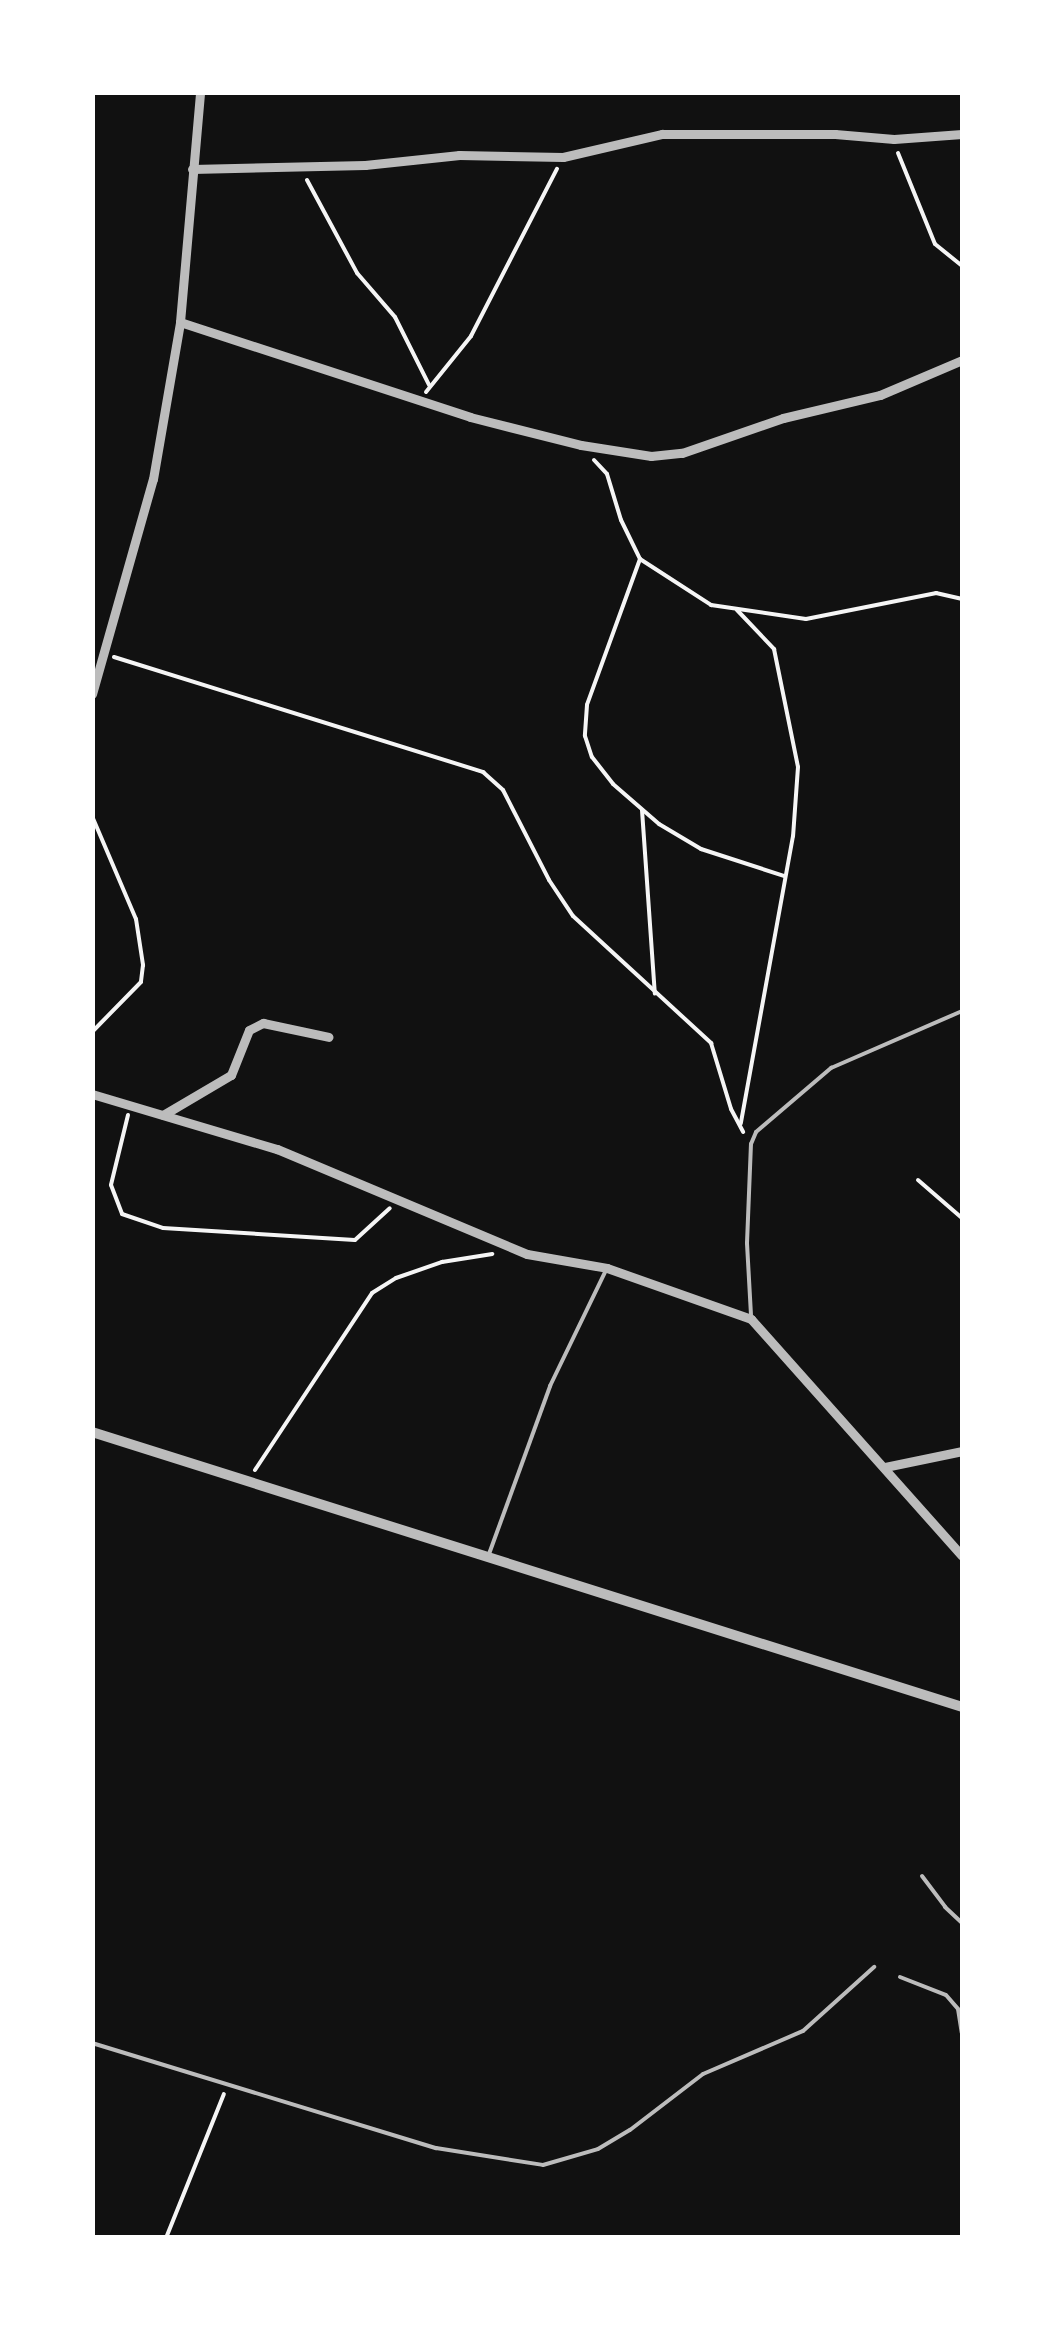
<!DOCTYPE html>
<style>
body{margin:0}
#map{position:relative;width:1055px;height:2330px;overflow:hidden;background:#111;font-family:Roboto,sans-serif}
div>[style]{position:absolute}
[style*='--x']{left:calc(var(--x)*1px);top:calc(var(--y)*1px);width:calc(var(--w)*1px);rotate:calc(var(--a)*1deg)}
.path>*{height:4px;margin:-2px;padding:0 2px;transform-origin:2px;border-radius:2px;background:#f5f5f5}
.service>*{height:4px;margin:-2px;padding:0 2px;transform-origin:2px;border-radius:2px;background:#bcbcbc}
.minor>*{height:9px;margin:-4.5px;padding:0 4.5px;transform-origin:4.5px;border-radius:4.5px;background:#bcbcbc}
.tertiary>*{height:10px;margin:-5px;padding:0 5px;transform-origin:5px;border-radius:5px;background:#bcbcbc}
span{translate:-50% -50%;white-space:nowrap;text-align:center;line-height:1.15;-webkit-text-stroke:8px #fff;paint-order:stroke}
.frame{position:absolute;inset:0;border:95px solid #fff;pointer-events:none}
</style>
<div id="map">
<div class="path">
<i style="--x:898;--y:153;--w:98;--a:67.9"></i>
<i style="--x:935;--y:244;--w:35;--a:39"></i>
<i style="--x:307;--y:180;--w:106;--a:61.7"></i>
<i style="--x:357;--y:273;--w:58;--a:49.2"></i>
<i style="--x:395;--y:317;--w:76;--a:63.4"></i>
<i style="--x:426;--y:392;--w:72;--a:-51.2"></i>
<i style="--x:471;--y:336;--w:188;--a:-62.8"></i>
<i style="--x:594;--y:460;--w:19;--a:47"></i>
<i style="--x:607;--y:474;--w:48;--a:73.1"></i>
<i style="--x:621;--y:520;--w:43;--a:64"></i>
<i style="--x:640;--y:559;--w:85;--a:32.9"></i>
<i style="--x:711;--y:605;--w:96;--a:8.4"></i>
<i style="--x:806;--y:619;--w:133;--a:-11.3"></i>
<i style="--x:936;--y:593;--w:27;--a:13"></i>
<i style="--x:640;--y:559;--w:155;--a:110"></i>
<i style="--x:587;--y:705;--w:31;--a:94"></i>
<i style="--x:585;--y:736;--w:22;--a:72"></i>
<i style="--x:592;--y:757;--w:34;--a:52"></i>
<i style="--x:613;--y:784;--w:61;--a:41"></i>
<i style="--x:659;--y:824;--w:49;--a:30.8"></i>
<i style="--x:701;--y:849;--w:87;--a:18"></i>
<i style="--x:737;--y:610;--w:54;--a:46.5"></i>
<i style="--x:774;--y:649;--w:120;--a:78.5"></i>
<i style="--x:798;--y:767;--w:69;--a:94.1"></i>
<i style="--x:793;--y:836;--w:292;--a:100.3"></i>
<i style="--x:114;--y:657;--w:387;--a:17.3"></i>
<i style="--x:483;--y:772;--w:27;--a:42"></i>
<i style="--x:503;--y:790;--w:101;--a:62.9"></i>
<i style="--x:549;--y:880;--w:43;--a:56.3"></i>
<i style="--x:573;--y:916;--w:188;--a:42.6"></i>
<i style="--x:711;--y:1043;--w:69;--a:73.1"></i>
<i style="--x:731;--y:1109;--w:26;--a:62"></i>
<i style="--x:642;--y:810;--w:184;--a:86"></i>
<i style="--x:92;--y:816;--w:112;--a:66.9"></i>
<i style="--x:136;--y:919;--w:47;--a:81.3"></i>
<i style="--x:143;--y:965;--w:17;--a:97"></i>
<i style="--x:141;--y:982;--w:70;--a:134.4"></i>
<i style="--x:128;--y:1115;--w:72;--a:103.7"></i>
<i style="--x:111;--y:1185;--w:31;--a:69"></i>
<i style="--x:122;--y:1214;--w:43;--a:18.9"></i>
<i style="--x:163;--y:1228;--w:192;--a:3.6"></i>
<i style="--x:355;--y:1240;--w:47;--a:-42.4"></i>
<i style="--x:918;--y:1180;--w:58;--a:40.8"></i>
<i style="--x:255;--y:1470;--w:212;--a:-56.5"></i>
<i style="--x:372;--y:1293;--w:28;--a:-32"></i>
<i style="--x:396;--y:1278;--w:49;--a:-19.2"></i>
<i style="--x:442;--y:1262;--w:51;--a:-9.1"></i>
<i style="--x:166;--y:2238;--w:155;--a:-68.1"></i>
</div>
<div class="service">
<i style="--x:751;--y:1315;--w:72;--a:-93.2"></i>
<i style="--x:747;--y:1243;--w:99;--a:-87.7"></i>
<i style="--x:751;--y:1144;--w:13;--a:-67"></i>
<i style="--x:756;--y:1132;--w:99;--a:-40.5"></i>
<i style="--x:831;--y:1068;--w:143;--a:-23.5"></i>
<i style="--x:489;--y:1554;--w:179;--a:-70"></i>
<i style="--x:550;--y:1386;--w:127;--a:-64.2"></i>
<i style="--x:922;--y:1876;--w:39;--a:53"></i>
<i style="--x:945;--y:1907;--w:23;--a:43"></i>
<i style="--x:900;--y:1977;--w:49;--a:21.4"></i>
<i style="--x:946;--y:1995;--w:18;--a:49"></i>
<i style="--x:958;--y:2009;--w:24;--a:81"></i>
<i style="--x:92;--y:2043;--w:360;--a:17"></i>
<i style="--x:436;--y:2148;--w:108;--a:9"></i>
<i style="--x:543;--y:2165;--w:57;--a:-16.2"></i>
<i style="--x:598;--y:2149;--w:37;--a:-31"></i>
<i style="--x:630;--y:2130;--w:92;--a:-37.5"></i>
<i style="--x:703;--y:2074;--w:109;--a:-23.3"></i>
<i style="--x:803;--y:2031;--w:96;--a:-42"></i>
</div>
<div class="minor">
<i style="--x:192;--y:169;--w:173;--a:-1.3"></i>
<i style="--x:365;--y:165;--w:95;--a:-6.1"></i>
<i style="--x:459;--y:155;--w:104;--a:1.1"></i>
<i style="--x:563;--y:157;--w:102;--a:-13.1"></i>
<i style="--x:662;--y:134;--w:173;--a:0"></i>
<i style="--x:835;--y:134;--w:59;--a:4.8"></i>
<i style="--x:894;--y:139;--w:68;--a:-4.2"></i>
<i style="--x:180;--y:322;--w:305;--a:18.1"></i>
<i style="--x:470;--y:417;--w:114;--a:14.2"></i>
<i style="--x:581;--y:445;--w:71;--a:8.9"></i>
<i style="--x:651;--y:456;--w:31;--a:-6"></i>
<i style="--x:682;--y:453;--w:107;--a:-19.1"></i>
<i style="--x:783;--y:418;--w:100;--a:-13.3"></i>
<i style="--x:880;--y:395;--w:89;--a:-23.1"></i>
<i style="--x:92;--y:694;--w:223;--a:-74.2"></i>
<i style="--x:153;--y:479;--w:159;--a:-80.2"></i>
<i style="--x:180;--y:322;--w:231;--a:-85"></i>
<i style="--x:92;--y:1094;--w:193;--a:16.6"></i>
<i style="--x:277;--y:1149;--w:271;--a:22.8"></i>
<i style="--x:527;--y:1254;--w:81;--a:9.9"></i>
<i style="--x:607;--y:1268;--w:153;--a:19.5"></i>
<i style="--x:751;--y:1319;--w:317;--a:48.3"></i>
<i style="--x:163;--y:1115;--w:79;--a:-30.5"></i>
<i style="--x:231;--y:1075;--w:48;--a:-68.2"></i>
<i style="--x:249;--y:1030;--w:16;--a:-27"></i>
<i style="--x:263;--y:1023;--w:67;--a:12"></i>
<i style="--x:885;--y:1467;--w:79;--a:-11.7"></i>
</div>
<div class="tertiary">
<i style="--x:92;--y:1432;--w:912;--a:17.54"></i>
</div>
<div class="frame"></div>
</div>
